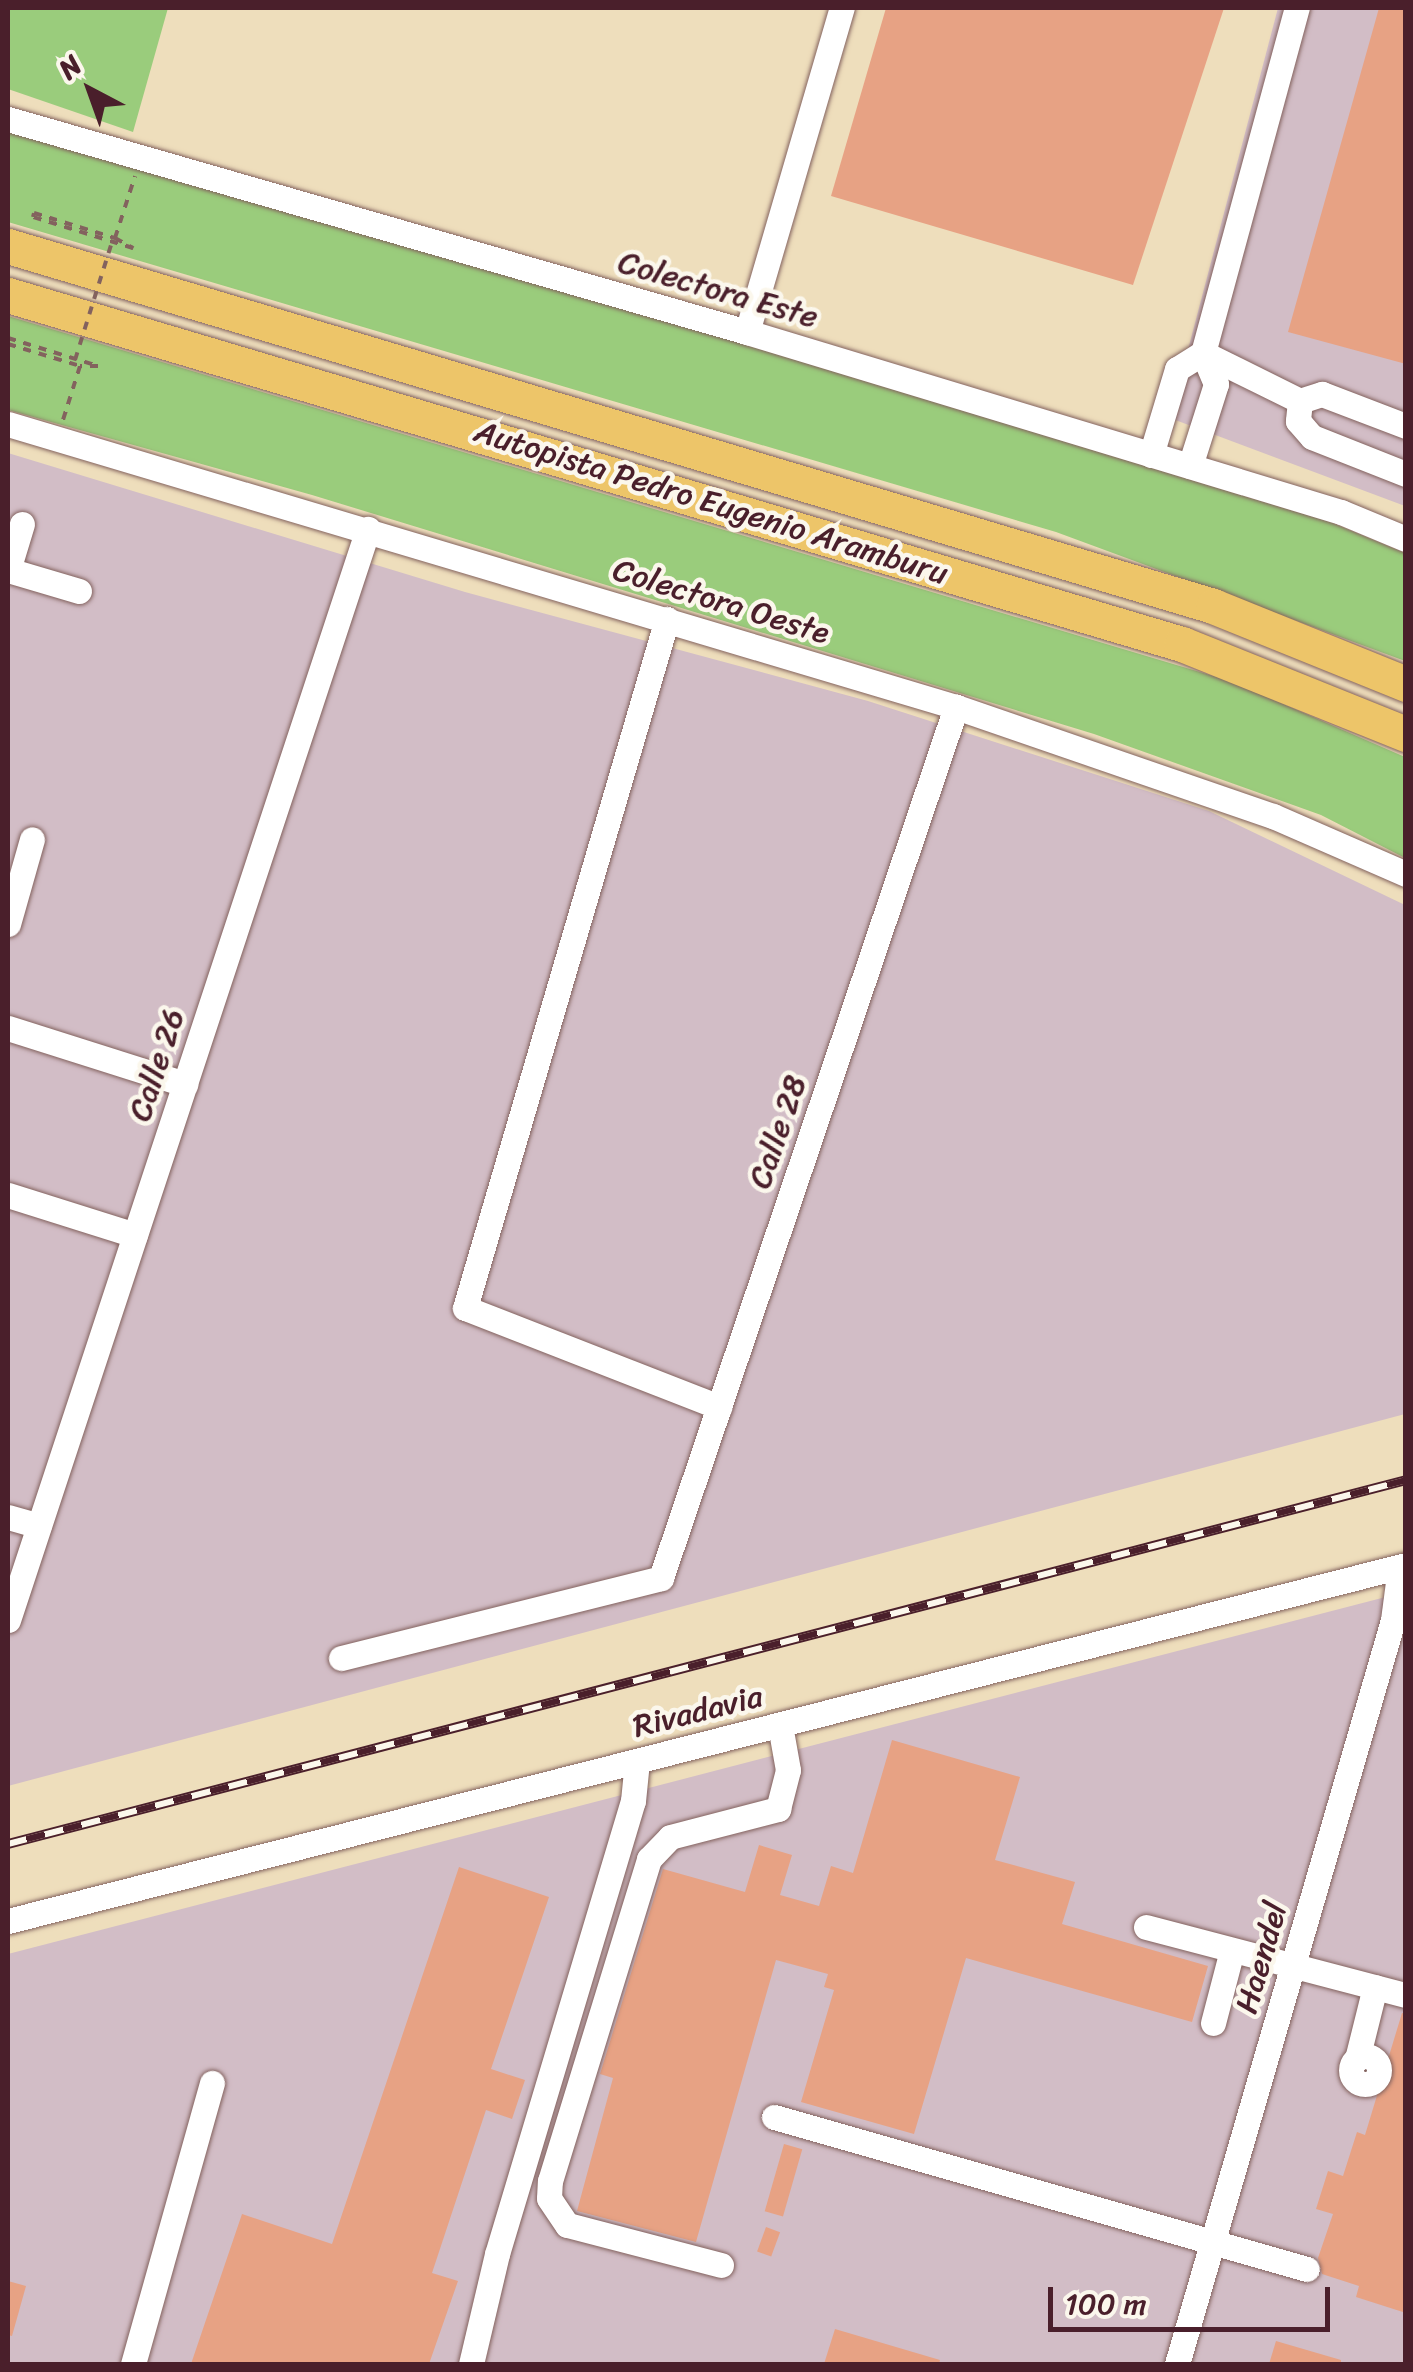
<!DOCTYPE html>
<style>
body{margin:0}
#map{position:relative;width:1413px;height:2372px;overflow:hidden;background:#eedebc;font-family:Sriracha,sans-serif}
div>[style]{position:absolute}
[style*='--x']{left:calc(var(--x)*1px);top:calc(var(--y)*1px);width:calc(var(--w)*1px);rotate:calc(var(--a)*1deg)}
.industrial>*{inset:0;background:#d2bdc6}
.green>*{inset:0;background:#9acc7c}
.building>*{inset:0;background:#e7a284;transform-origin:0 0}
.path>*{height:4px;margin-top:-2px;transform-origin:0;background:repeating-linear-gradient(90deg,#83625e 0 8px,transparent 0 16px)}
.roads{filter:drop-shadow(0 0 2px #83625e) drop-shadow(0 0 2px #83625e)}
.minor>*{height:25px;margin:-12.5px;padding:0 12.5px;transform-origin:12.5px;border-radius:12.5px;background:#fff}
.minor>.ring{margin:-12.5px;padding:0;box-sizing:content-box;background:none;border:25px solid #fff;border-radius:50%}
.highway>*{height:35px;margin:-17.5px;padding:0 17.5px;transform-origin:17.5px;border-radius:17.5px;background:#edc569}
.rail>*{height:10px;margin-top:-5px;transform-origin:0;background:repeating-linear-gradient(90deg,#fbf7ec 0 19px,#4a1f2b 0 38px);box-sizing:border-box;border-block:2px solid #4a1f2b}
.path-bridge>*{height:4px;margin-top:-2px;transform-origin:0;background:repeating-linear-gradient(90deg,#83625e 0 8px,transparent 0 16px)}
span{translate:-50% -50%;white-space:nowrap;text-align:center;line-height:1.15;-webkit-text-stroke:9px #fbf7ec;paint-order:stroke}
.street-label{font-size:32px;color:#4a1f2b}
.frame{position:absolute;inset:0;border:10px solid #4a1f2b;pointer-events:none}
.north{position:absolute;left:40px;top:40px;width:100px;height:100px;-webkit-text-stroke:8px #fbf7ec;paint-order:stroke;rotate:319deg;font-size:28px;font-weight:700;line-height:40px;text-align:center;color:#4a1f2b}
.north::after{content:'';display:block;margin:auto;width:35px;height:45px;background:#4a1f2b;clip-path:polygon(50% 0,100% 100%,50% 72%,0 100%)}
.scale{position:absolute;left:1048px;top:2287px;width:282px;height:45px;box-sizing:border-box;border:5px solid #4a1f2b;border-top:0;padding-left:12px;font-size:30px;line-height:35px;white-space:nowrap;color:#4a1f2b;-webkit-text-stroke:8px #fbf7ec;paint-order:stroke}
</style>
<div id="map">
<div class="industrial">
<i style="clip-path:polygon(1278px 8px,1405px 8px,1405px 506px,1170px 418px)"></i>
<i style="clip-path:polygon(8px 453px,465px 592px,868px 701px,1209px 811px,1405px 905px,1405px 1414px,8px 1786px)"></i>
<i style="clip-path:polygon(1405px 1592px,1405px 2364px,8px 2364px,8px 1954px)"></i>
</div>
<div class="green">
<i style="clip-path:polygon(8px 8px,168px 8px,133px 132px,8px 89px)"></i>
<i style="clip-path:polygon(8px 131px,661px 319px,1330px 522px,1405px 553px,1405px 661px,1056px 532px,8px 222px)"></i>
<i style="clip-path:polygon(8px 316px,1230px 681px,1405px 757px,1405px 858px,1321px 815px,1094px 734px,312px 495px,8px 410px)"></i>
</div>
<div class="building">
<i style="clip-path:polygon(886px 8px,1224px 8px,1133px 285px,831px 196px)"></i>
<i style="clip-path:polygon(1379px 8px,1406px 8px,1406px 364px,1288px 332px)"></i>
<i style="clip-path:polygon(892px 1740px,1020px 1777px,995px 1860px,1075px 1882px,1062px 1924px,1208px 1966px,1192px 2022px,966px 1958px,914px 2134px,801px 2102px,834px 1990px,824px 1987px,828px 1974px,776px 1960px,696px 2242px,577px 2211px,613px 2078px,600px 2074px,663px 1869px,745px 1892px,759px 1845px,792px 1855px,780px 1895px,819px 1906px,831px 1866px,853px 1873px)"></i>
<i style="clip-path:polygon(459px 1867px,549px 1897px,491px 2069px,525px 2080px,512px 2119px,486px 2110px,432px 2273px,458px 2281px,429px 2364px,191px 2364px,242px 2214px,332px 2244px)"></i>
<i style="clip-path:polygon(1402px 2013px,1406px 2014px,1406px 2313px,1356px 2297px,1359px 2286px,1322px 2274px,1318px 2258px,1333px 2214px,1316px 2209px,1328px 2171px,1343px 2176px,1357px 2132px,1365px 2135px)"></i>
<i style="left:784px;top:2144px;width:19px;height:70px;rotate:16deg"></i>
<i style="left:766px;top:2227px;width:15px;height:26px;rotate:20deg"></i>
<i style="clip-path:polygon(8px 2281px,26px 2286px,12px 2336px,8px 2335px)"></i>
<i style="clip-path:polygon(835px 2329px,940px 2360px,939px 2364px,824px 2364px)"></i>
<i style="clip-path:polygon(1276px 2341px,1341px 2360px,1341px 2364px,1269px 2364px)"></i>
</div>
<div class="path">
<i style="--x:115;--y:238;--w:21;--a:29"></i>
<i style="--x:133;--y:248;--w:105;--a:-162.8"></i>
<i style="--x:33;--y:217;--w:4;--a:-76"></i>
<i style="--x:34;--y:213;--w:85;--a:17.2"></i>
<i style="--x:115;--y:238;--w:65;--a:-72.1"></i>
<i style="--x:8;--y:338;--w:94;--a:17.3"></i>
<i style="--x:98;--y:366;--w:18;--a:180"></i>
<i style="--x:8;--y:344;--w:75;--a:17"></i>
<i style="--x:80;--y:366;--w:57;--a:107.5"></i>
</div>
<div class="roads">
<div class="minor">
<i style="--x:8;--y:119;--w:769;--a:16.08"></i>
<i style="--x:747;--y:332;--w:621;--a:16.86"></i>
<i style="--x:1341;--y:512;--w:70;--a:22.6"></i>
<i style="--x:747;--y:332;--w:338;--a:-73.7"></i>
<i style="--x:1203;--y:353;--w:108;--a:26.3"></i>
<i style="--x:1300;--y:401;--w:20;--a:96"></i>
<i style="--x:1298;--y:421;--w:21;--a:49"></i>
<i style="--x:1312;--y:437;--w:101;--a:21.5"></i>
<i style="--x:1300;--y:401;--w:23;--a:-18"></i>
<i style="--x:1322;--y:394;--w:90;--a:20.9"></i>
<i style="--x:8;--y:424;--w:989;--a:16.62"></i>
<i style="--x:956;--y:707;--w:335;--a:19"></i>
<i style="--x:1273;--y:816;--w:145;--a:23.6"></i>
<i style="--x:1151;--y:455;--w:90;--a:-73.2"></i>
<i style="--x:1177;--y:369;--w:31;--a:-32"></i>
<i style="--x:1190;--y:466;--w:86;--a:-72.4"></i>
<i style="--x:1216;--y:384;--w:34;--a:-113"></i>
<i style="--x:1203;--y:353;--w:358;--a:-74.8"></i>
<i style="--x:8;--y:570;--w:74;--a:16.5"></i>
<i style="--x:8;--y:570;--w:48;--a:-73.1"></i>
<i style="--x:667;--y:619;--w:718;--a:106.34"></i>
<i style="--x:465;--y:1308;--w:273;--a:21.3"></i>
<i style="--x:8;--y:924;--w:88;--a:-74.2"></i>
<i style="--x:8;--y:1028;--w:186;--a:17.6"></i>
<i style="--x:8;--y:1195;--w:133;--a:17.5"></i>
<i style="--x:8;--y:1517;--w:32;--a:16"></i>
<i style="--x:8;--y:1620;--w:1149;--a:-71.74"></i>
<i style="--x:341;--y:1658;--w:330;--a:-14"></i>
<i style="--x:661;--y:1578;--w:920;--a:-71.29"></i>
<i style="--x:8;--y:1921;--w:1443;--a:-14.29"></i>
<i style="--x:1146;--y:1927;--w:269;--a:14.7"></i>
<i style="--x:1213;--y:2023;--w:71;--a:-75.4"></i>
<i class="ring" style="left:1351px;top:2056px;width:3px;height:3px"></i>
<i style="--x:1357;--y:2059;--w:74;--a:-76"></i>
<i style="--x:774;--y:2117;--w:554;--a:15.92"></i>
<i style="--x:721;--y:2265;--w:159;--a:-165.4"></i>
<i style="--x:567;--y:2225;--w:32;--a:-124"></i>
<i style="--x:549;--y:2198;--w:17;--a:-87"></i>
<i style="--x:550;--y:2181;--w:337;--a:-72.9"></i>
<i style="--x:649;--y:1859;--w:30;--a:-46"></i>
<i style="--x:670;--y:1837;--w:112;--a:-14.5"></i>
<i style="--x:778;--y:1809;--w:40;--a:-75.6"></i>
<i style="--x:788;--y:1770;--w:46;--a:-100.1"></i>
<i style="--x:133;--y:2364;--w:292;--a:-74.3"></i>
<i style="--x:471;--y:2364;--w:113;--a:-76.7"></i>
<i style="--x:497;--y:2254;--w:473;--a:-73.3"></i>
<i style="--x:633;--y:1801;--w:40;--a:-84.3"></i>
<i style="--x:1177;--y:2364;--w:775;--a:-73.81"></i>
<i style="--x:1393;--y:1620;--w:53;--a:-82.5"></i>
</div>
<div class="highway">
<i style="--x:8;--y:246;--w:1258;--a:16.63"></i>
<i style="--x:1213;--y:606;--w:208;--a:22"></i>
<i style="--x:8;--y:295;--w:1225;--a:16.56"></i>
<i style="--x:1182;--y:644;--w:241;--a:21.9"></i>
</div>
</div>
<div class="rail">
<i style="--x:8;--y:1844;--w:1445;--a:-14.59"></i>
</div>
<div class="path-bridge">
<i style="--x:75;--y:360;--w:124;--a:-72.6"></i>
</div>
<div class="street-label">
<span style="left:718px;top:290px;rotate:16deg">Colectora Este</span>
<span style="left:711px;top:503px;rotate:17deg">Autopista Pedro Eugenio Aramburu</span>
<span style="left:721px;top:602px;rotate:17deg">Colectora Oeste</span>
<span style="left:157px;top:1065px;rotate:-72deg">Calle 26</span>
<span style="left:778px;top:1132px;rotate:-71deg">Calle 28</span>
<span style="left:698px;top:1712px;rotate:-14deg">Rivadavia</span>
<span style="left:1262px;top:1958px;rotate:-74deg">Haendel</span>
</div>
<div class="frame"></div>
<div class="north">N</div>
<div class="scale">100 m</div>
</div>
